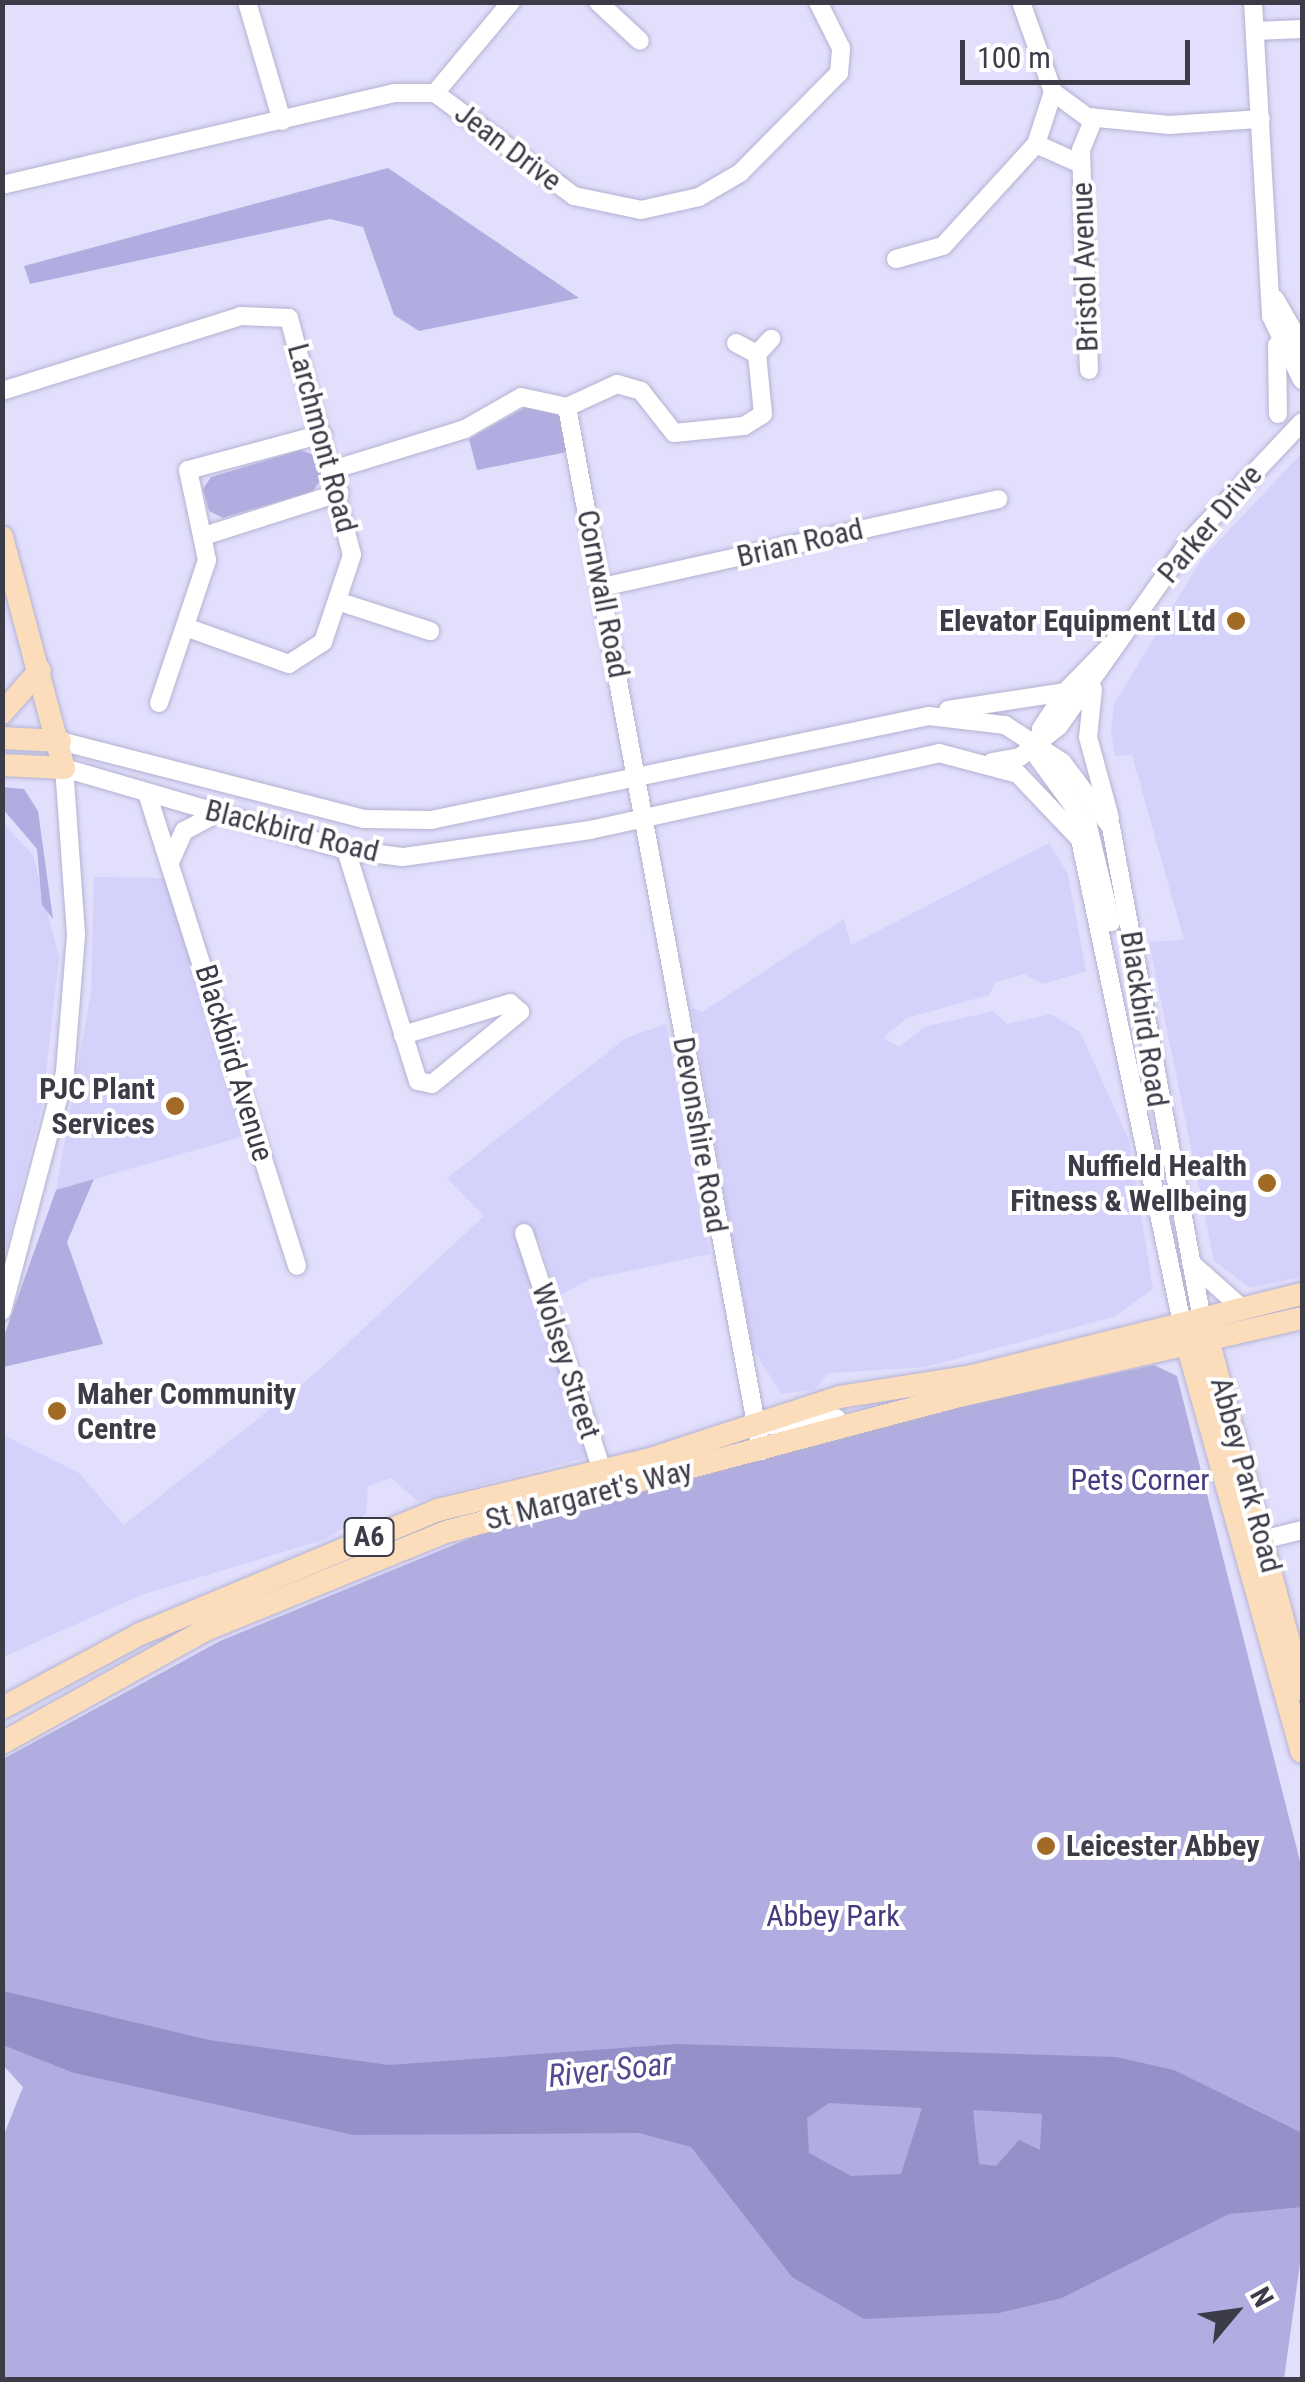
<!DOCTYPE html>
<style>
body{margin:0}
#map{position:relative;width:1305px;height:2382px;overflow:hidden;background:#e1dffb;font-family:"Roboto Condensed",sans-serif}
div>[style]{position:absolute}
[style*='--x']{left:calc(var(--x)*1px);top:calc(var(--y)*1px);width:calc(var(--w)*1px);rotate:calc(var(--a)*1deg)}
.built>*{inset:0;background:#d4d1fb}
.green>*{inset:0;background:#b1ade0}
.water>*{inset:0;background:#9690c9}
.roads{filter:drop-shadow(0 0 2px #b4b2d2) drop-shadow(0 0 2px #b4b2d2)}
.minor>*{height:18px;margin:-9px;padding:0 9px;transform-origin:9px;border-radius:9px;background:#fff}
.major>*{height:22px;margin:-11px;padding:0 11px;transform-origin:11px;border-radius:11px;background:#fbdcbb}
.dots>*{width:28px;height:28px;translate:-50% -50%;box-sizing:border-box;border:5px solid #fff;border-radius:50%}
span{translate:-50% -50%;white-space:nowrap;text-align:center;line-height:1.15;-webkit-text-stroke:8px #fff;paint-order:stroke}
.shield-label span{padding:2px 8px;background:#fff;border:2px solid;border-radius:8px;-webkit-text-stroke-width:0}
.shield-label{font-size:28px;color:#3c3b48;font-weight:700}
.street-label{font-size:30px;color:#3c3b48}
.poi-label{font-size:30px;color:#3c3b48;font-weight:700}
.right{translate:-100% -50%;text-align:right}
.left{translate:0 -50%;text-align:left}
.park-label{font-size:30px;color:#46397f}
.water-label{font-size:32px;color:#544990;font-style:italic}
.frame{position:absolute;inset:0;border:5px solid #3c3b48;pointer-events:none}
.north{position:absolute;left:1185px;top:2262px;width:100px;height:100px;-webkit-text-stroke:8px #fff;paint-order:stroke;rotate:61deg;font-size:28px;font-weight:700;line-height:40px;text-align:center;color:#3c3b48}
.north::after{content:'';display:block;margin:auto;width:35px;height:45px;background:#3c3b48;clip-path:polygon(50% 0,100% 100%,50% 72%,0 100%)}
.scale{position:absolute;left:960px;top:40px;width:230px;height:45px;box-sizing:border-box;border:5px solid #3c3b48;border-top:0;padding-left:12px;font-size:30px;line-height:35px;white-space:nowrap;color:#3c3b48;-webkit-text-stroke:8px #fff;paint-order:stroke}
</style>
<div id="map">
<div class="built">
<i style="clip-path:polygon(1302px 453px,1302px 1277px,1250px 1288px,1214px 1261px,1149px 942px,1184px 940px,1132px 755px,1115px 756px,1111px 731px,1114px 704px,1201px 560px)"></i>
<i style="clip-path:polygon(3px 823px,33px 855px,59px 957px,43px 1101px,3px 1261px)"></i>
<i style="clip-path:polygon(1049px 843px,1068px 874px,1086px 971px,1043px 984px,1024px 974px,996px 982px,989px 995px,907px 1018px,883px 1038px,899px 1047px,924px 1027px,993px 1011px,1007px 1024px,1051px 1014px,1080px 1032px,1129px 1140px,1153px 1289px,1114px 1317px,925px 1367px,829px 1373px,814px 1390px,781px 1394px,752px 1347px,691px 1007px,702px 1012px,844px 919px,851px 945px)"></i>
<i style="clip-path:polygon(94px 877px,166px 878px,244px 1136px,56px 1190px,91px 993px)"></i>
<i style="clip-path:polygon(666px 1024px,710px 1254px,590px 1279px,557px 1297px,539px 1239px,518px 1245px,589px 1457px,418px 1501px,391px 1478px,368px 1486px,366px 1514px,326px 1539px,141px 1595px,3px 1657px,3px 1435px,79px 1473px,124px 1525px,318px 1371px,484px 1216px,447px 1178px,626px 1038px)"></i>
</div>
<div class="green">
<i style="clip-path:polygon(388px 168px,579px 298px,419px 331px,394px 315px,363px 227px,330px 219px,30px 284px,24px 266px)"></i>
<i style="clip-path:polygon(528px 406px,560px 415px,567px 452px,477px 470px,469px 439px)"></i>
<i style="clip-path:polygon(301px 450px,316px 456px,322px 478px,313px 491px,223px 518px,209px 511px,203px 489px,211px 477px)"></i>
<i style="clip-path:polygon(2px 787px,24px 789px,38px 811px,53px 919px,42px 905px,37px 849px,3px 809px)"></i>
<i style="clip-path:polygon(94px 1179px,67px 1242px,103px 1344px,3px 1367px,3px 1339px,56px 1190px)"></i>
<i style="clip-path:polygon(1154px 1365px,1177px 1376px,1302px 1869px,1302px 2249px,1284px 2379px,3px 2380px,3px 2137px,23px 2087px,3px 2065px,3px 1759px,220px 1641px,490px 1530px,945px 1410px)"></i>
</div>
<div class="water">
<i style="clip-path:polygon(evenodd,3px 1991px,209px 2040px,389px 2065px,676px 2044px,1116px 2057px,1174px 2070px,1302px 2133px,1302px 2207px,1229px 2214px,1062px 2298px,999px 2313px,864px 2319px,792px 2277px,691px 2147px,639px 2133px,354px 2135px,74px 2073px,3px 2045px,3px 1991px,829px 2103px,922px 2108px,901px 2174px,851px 2176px,809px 2153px,807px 2118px,829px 2103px,3px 1991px,973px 2110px,1042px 2114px,1040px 2150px,1019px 2140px,996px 2166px,979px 2164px,973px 2110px)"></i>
</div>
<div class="roads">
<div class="minor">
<i style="--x:247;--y:2;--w:124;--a:73.6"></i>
<i style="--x:598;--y:2;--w:57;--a:42.9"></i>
<i style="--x:1021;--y:2;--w:96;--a:70.4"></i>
<i style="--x:1053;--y:92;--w:42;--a:36.3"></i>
<i style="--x:1087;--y:117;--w:83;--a:5.5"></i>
<i style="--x:1170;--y:125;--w:91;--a:-3.8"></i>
<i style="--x:1253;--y:2;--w:315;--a:86.7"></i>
<i style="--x:1271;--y:316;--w:71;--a:64.2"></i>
<i style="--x:1255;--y:31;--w:47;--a:-2.4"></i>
<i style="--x:435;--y:93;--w:119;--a:-50.1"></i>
<i style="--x:1036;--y:144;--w:49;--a:24"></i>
<i style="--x:2;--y:185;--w:403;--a:-13.2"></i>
<i style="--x:394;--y:93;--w:41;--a:0"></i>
<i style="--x:435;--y:93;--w:173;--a:36.5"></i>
<i style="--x:574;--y:196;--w:68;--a:11.8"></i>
<i style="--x:641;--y:210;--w:59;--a:-12.6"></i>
<i style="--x:699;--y:197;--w:48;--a:-30.3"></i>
<i style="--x:740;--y:173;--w:141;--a:-45.3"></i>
<i style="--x:839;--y:73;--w:25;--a:-85"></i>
<i style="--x:841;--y:48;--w:51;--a:-116.6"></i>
<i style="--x:896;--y:259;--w:49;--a:-15.5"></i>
<i style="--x:943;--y:246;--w:138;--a:-47.6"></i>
<i style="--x:1036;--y:144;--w:55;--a:-71.9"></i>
<i style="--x:1275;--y:299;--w:54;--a:60.1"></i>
<i style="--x:736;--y:343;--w:24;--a:28"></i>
<i style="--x:757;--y:354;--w:21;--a:-47"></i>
<i style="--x:1277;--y:345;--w:69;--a:89.2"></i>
<i style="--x:1089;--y:370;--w:220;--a:-92.1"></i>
<i style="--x:1081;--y:150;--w:35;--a:-68"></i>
<i style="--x:2;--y:391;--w:250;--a:-17.4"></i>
<i style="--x:241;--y:316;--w:48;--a:2.4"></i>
<i style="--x:289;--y:318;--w:245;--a:75.1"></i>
<i style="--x:352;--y:555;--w:92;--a:108.4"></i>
<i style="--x:323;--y:642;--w:40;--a:147.1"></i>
<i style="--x:289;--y:664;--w:110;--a:-160.4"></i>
<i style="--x:567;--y:407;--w:1062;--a:79.47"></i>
<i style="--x:332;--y:470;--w:139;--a:-17.1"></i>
<i style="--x:465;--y:429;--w:64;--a:-29.7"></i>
<i style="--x:521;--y:397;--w:47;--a:12.3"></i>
<i style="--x:567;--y:407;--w:55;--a:-24.7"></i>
<i style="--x:617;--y:384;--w:25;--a:16"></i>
<i style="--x:641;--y:391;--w:53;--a:51.8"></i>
<i style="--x:674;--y:433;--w:70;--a:-5.7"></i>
<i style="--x:744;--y:426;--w:22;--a:-32"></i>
<i style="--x:763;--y:414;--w:60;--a:-95.7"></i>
<i style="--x:207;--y:535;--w:139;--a:-17.7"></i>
<i style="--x:602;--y:587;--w:406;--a:-12.5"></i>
<i style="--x:337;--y:601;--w:98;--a:17.9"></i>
<i style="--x:1093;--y:689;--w:48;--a:95.9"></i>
<i style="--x:1088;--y:737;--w:84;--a:74.8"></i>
<i style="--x:1065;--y:692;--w:44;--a:123"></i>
<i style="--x:1041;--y:729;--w:29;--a:96"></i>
<i style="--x:1038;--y:758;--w:84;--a:53.7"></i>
<i style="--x:1088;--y:826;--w:99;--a:76.5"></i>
<i style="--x:159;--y:703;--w:151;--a:-71.4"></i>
<i style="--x:207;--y:560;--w:92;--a:-101.9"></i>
<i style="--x:188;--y:470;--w:139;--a:-15"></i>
<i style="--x:948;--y:710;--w:118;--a:-8.7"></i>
<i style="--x:1065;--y:692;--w:70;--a:-45.6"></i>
<i style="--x:60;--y:741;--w:314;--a:14.4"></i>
<i style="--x:364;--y:819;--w:67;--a:0.9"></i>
<i style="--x:431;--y:820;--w:509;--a:-11.8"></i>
<i style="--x:929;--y:716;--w:77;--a:6.8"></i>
<i style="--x:1005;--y:725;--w:68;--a:33"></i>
<i style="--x:1062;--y:762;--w:81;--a:53"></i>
<i style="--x:1111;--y:827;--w:501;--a:79.54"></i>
<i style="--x:992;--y:762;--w:28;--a:-10"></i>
<i style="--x:1020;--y:757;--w:50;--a:-38.5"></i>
<i style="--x:1059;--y:726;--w:224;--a:-54.8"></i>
<i style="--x:1188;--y:543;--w:166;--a:-46.7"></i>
<i style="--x:147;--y:793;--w:496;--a:72.4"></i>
<i style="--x:346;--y:850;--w:242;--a:72.7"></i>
<i style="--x:418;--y:1081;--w:14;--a:12"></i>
<i style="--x:432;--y:1084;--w:114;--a:-39.3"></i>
<i style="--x:520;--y:1012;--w:13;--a:-138"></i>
<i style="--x:510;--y:1003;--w:112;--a:163.3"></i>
<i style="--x:171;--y:860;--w:32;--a:-66"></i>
<i style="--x:184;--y:831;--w:38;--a:-28"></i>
<i style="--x:524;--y:1233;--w:259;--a:71.8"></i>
<i style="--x:1191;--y:1263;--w:69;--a:41.5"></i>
<i style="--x:2;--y:1311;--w:247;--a:-75.2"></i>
<i style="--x:65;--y:1072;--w:138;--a:-85.4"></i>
<i style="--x:76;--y:934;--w:166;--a:-94.1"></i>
<i style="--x:64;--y:768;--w:294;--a:16.2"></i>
<i style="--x:346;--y:850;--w:57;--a:7"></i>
<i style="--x:403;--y:857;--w:189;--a:-8.2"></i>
<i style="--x:590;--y:830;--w:357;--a:-12.4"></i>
<i style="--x:939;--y:753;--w:82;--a:14.9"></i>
<i style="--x:1018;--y:774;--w:90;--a:46.4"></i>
<i style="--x:1080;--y:839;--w:497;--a:78.1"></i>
<i style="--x:761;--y:1426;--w:76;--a:-6"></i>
<i style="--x:1250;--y:1543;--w:54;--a:-14"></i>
</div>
<div class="major">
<i style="--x:2;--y:537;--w:239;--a:75"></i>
<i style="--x:64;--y:768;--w:62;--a:-177.2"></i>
<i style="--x:2;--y:713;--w:57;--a:-48.5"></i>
<i style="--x:2;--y:738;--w:58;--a:3"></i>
<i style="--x:1205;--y:1328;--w:374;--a:75"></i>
<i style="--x:1185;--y:1337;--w:431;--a:74.3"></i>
<i style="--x:2;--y:1708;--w:157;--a:-28.2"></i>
<i style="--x:140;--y:1634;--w:323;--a:-22.6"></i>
<i style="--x:438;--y:1510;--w:215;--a:-13.5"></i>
<i style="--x:647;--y:1460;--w:203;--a:-18.1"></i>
<i style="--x:840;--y:1397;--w:134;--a:-9"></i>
<i style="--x:972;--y:1376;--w:340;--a:-14"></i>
<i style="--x:2;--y:1743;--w:230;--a:-29.1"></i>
<i style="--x:203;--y:1631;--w:262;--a:-22.2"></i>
<i style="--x:446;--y:1532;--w:531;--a:-14.85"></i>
<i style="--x:959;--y:1396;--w:352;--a:-12.8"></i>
</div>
</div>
<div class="dots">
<i style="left:1236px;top:621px;background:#a16a25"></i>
<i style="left:175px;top:1106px;background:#a16a25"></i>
<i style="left:1267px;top:1183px;background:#a16a25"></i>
<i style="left:57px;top:1411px;background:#a16a25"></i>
<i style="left:1046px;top:1846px;background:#a16a25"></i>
</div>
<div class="shield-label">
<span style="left:369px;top:1537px">A6</span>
</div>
<div class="street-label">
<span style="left:508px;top:147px;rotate:37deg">Jean Drive</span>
<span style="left:1085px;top:267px;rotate:-92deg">Bristol Avenue</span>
<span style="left:322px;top:438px;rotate:75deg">Larchmont Road</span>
<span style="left:1210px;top:524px;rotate:-50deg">Parker Drive</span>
<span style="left:800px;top:543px;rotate:-13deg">Brian Road</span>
<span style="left:603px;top:594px;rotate:79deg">Cornwall Road</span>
<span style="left:292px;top:831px;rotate:14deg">Blackbird Road</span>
<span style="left:1144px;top:1019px;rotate:81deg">Blackbird Road</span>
<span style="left:234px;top:1063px;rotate:73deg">Blackbird Avenue</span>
<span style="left:700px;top:1135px;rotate:80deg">Devonshire Road</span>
<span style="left:566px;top:1361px;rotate:72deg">Wolsey Street</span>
<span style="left:1246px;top:1475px;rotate:75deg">Abbey Park Road</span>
<span style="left:589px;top:1495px;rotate:-14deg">St Margaret's Way</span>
</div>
<div class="poi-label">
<span class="right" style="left:1216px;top:621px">Elevator Equipment Ltd</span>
<span class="right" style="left:155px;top:1106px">PJC Plant<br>Services</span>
<span class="right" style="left:1247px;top:1183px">Nuffield Health<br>Fitness &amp; Wellbeing</span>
<span class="left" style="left:77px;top:1411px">Maher Community<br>Centre</span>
<span class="left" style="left:1066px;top:1846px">Leicester Abbey</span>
</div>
<div class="park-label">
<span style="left:1140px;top:1480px">Pets Corner</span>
<span style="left:833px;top:1916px">Abbey Park</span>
</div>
<div class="water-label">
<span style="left:610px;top:2070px;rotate:-6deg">River Soar</span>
</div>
<div class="frame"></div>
<div class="north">N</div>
<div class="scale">100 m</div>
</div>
